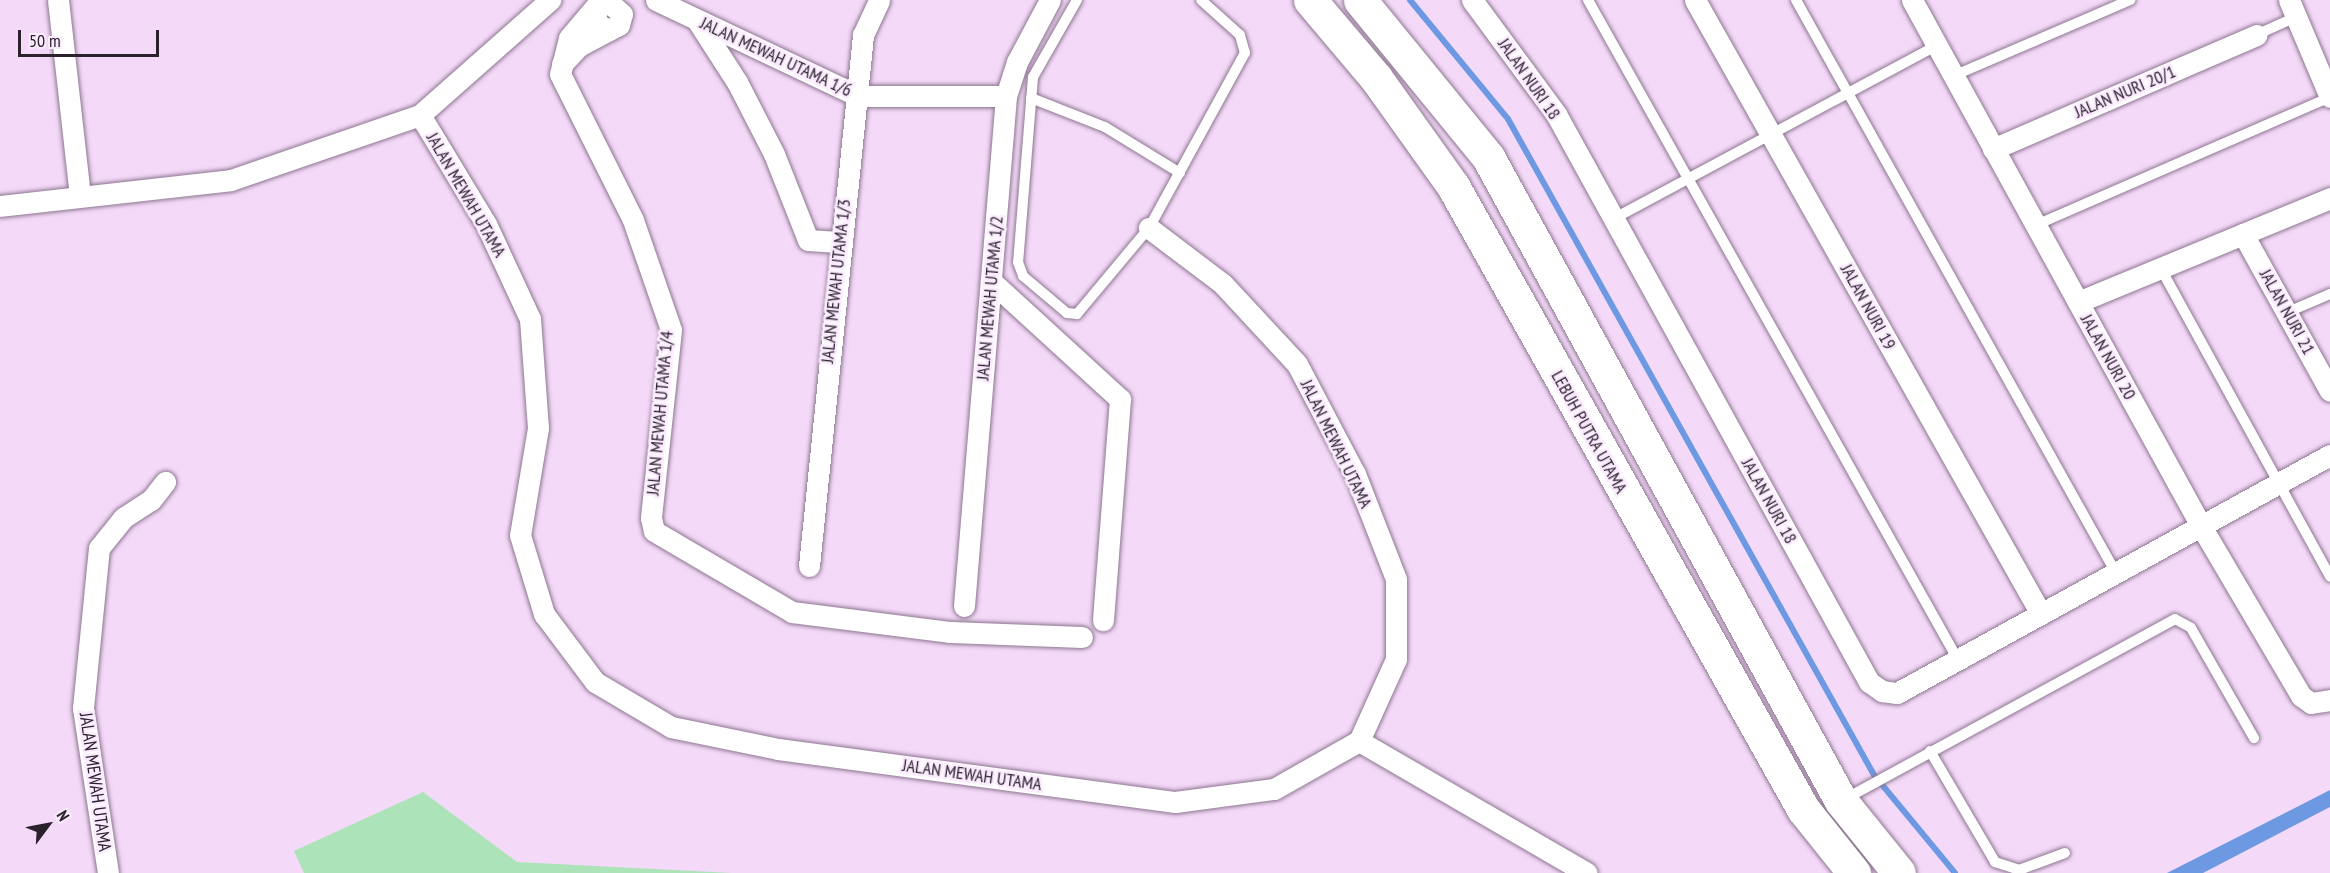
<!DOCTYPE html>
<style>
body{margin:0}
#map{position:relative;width:2330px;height:873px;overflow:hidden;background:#f4daf8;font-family:"PT Sans Narrow",sans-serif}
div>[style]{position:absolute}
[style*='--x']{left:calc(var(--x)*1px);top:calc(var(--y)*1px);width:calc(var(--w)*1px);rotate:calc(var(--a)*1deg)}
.green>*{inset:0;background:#ace3b9}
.water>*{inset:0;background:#6d98e2}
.stream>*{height:6px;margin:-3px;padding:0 3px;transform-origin:3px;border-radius:3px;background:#6d98e2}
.roads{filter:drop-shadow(0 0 2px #8d7691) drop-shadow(0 0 2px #8d7691)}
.lane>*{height:10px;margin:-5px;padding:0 5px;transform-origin:5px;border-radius:5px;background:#fff}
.street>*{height:21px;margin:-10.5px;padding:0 10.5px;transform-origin:10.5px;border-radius:10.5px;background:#fff}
.primary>*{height:33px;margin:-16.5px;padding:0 16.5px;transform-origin:16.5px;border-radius:16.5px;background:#fff}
span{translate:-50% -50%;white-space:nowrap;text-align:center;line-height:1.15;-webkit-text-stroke:5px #fbebfe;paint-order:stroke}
.street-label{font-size:18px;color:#2b212d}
.north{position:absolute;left:18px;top:795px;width:60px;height:60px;-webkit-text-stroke:4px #fbebfe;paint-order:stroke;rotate:58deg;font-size:16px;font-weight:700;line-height:24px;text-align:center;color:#2b212d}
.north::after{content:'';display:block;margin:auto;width:21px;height:27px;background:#2b212d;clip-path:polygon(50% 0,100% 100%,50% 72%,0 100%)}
.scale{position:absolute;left:18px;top:30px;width:141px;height:27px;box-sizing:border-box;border:3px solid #2b212d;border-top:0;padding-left:8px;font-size:18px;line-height:21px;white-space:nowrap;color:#2b212d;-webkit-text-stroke:4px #fbebfe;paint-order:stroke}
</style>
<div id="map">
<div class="green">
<i style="clip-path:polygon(423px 792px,517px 862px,732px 873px,304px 873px,294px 851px)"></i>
</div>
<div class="water">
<i style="clip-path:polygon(2330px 790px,2330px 807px,2203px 873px,2167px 873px)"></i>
</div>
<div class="stream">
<i style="--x:1410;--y:0;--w:154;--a:50.5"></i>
<i style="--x:1508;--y:119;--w:751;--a:60.84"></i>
<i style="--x:1874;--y:775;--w:127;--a:50.4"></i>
</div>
<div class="roads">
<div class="lane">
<i style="--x:1077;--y:0;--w:89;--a:119.7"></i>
<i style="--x:1033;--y:77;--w:186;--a:94.6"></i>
<i style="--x:1018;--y:262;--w:15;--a:70"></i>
<i style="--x:1023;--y:276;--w:57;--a:40.1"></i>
<i style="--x:1067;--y:313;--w:10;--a:6"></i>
<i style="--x:1077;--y:314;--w:112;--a:-50.1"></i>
<i style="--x:1149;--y:228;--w:200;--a:-61.3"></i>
<i style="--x:1245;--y:53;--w:19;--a:-106"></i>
<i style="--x:1240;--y:35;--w:52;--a:-138.1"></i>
<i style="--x:1588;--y:0;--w:757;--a:60.72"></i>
<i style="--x:1796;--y:0;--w:656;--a:60.82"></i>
<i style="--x:2256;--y:35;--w:44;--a:-24.2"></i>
<i style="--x:1953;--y:76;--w:193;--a:-23.2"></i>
<i style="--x:1031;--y:98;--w:79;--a:21.4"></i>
<i style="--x:1105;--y:127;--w:88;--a:31.5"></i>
<i style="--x:1613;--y:219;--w:366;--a:-28.2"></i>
<i style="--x:2036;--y:225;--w:321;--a:-23.5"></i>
<i style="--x:2161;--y:269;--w:351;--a:61.2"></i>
<i style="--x:2288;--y:312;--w:46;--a:-23.2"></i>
<i style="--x:1930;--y:751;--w:129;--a:59.6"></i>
<i style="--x:1995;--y:862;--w:25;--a:18"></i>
<i style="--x:2019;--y:870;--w:49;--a:-20.3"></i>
<i style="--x:1845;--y:799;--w:376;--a:-28.6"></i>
<i style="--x:2175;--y:619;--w:18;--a:29"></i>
<i style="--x:2191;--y:628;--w:127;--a:60.2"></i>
</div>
<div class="street">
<i style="--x:58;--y:0;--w:196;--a:83.6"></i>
<i style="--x:656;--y:0;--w:224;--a:25.4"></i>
<i style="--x:858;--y:96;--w:148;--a:0"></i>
<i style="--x:1472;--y:0;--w:142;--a:53.6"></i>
<i style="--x:1556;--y:114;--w:649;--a:61.14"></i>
<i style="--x:1869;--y:682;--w:16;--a:35"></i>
<i style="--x:1882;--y:691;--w:15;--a:8"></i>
<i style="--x:1897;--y:693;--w:494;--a:-28.8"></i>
<i style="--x:1695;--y:0;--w:705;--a:60.6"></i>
<i style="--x:1912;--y:0;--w:600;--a:61.21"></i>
<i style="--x:2201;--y:526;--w:197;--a:59.5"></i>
<i style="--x:2301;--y:696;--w:12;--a:35"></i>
<i style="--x:2311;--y:703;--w:19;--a:-9"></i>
<i style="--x:2289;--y:0;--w:105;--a:67.1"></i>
<i style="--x:599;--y:2;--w:21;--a:104"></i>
<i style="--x:594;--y:22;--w:17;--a:28"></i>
<i style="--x:609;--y:30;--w:11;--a:-27"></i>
<i style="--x:619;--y:25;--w:11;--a:-75"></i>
<i style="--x:622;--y:14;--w:21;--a:-139"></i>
<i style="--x:596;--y:6;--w:42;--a:130.2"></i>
<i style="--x:569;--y:38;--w:37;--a:104"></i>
<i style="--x:560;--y:74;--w:163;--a:63.4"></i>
<i style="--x:633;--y:220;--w:116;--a:70.9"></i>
<i style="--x:671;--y:330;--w:189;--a:96.1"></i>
<i style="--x:651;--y:518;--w:13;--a:77"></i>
<i style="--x:654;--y:531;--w:160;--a:30.4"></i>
<i style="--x:792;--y:612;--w:160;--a:7.2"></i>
<i style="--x:951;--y:632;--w:131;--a:2.2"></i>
<i style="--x:697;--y:20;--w:74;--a:57.2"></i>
<i style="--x:737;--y:82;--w:81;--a:62.8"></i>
<i style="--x:774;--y:154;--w:92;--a:68.4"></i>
<i style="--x:808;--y:240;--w:30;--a:4"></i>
<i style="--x:562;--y:64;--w:25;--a:-47"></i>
<i style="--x:579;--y:46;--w:34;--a:-28"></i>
<i style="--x:420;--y:115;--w:127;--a:58.8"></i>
<i style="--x:486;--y:224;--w:105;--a:65.1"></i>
<i style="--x:530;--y:319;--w:109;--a:85.8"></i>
<i style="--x:538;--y:428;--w:109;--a:99.5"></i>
<i style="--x:520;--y:535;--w:83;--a:73.1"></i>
<i style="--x:544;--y:614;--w:85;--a:53.1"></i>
<i style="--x:595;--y:682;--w:88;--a:30.6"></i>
<i style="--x:671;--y:727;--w:109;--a:11.6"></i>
<i style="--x:778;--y:749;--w:401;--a:7.6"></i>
<i style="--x:1175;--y:802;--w:100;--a:-7.5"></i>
<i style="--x:1274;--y:789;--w:98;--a:-29.5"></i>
<i style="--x:1359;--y:741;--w:90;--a:-65.7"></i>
<i style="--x:1396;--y:659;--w:80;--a:-90"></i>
<i style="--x:1396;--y:579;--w:113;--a:-111.3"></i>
<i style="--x:1355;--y:474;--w:124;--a:-117.8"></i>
<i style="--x:1297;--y:364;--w:109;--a:-132.8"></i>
<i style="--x:1223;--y:284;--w:93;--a:-142.9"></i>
<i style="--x:1993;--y:149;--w:287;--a:-23.4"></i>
<i style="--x:0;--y:206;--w:232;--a:-6.4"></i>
<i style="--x:231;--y:180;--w:200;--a:-19"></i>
<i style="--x:420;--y:115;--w:174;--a:-41.5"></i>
<i style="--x:2243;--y:234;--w:179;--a:61"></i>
<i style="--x:991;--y:281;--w:175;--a:42.5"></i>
<i style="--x:1120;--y:399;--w:222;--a:94.4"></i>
<i style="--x:2078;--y:302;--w:273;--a:-22.4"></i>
<i style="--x:809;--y:566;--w:534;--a:-84.19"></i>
<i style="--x:863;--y:35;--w:38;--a:-65"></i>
<i style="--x:964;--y:606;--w:512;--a:-85.29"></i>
<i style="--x:1006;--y:96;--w:36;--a:-72"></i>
<i style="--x:1017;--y:62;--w:70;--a:-62"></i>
<i style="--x:1359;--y:741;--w:263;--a:30.1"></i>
<i style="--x:108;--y:873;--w:167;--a:-98.6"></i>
<i style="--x:83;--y:708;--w:161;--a:-84.3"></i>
<i style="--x:99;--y:548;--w:38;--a:-51"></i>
<i style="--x:123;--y:518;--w:33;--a:-33"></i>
<i style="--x:151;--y:500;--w:23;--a:-52"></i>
</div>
<div class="primary">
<i style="--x:1310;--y:0;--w:102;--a:49.8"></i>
<i style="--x:1376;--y:78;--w:133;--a:54.5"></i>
<i style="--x:1453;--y:186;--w:715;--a:60.67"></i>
<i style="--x:1803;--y:809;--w:82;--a:51.4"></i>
<i style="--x:1360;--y:0;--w:203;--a:50.8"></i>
<i style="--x:1488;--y:157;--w:734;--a:61.27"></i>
<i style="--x:1841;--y:801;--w:92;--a:51.1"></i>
</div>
</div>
<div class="street-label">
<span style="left:776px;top:57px;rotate:25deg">JALAN MEWAH UTAMA 1/6</span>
<span style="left:1529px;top:79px;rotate:55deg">JALAN NURI 18</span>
<span style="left:2125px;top:92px;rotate:-23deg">JALAN NURI 20/1</span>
<span style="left:466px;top:195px;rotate:60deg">JALAN MEWAH UTAMA</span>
<span style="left:836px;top:281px;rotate:-84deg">JALAN MEWAH UTAMA 1/3</span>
<span style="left:990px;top:298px;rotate:-85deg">JALAN MEWAH UTAMA 1/2</span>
<span style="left:1868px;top:307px;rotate:61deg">JALAN NURI 19</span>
<span style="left:2287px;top:312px;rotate:61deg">JALAN NURI 21</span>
<span style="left:2108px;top:357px;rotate:61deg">JALAN NURI 20</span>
<span style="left:660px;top:413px;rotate:-85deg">JALAN MEWAH UTAMA 1/4</span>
<span style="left:1589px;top:432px;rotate:61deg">LEBUH PUTRA UTAMA</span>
<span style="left:1336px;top:444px;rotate:64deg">JALAN MEWAH UTAMA</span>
<span style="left:1769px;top:501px;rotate:61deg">JALAN NURI 18</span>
<span style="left:972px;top:775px;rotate:8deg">JALAN MEWAH UTAMA</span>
<span style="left:95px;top:782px;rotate:82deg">JALAN MEWAH UTAMA</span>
</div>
<div class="north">N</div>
<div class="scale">50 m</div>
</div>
